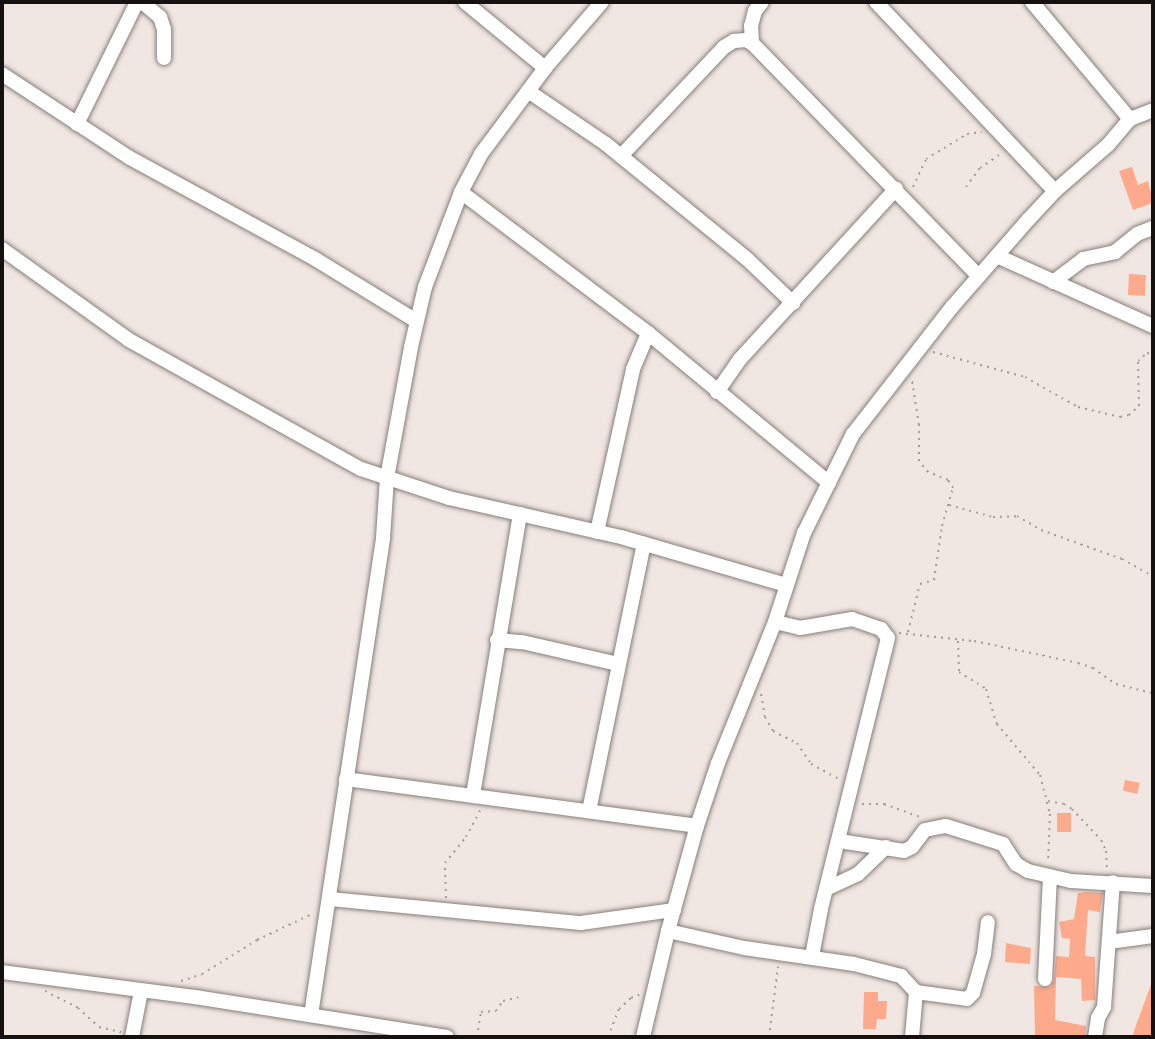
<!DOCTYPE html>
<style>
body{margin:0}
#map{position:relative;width:1155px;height:1039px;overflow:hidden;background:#f0e6e2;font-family:Bitter,serif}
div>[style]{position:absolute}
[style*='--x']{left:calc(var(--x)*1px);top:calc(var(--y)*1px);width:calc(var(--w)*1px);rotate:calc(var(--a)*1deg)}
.building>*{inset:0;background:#fcaa8b;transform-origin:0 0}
.path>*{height:2px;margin-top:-1px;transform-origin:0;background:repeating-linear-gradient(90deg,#a59d9a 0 2px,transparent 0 7px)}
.roads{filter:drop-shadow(0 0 2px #877e7b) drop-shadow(0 0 2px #877e7b)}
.minor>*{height:14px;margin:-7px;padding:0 7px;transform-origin:7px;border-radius:7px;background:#fff}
span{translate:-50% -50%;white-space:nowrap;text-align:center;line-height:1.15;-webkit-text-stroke:5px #f0e6e2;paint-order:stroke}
.frame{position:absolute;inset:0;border:4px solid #141110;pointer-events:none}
</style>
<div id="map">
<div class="building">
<i style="clip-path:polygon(1132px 167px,1138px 185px,1148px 181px,1153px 200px,1153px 203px,1133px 210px,1119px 171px)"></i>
<i style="left:1129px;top:274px;width:17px;height:21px;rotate:3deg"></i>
<i style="left:1125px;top:780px;width:15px;height:11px;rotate:11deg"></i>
<i style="left:1057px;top:813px;width:14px;height:19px"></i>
<i style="clip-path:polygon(1086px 892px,1103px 893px,1100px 912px,1088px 910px,1085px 956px,1095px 957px,1095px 1000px,1082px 1001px,1081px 979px,1056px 977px,1055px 1020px,1086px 1026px,1085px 1037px,1035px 1037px,1034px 986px,1050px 987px,1054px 980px,1056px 956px,1069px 957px,1070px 939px,1062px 938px,1059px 922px,1074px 919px,1078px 893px)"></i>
<i style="clip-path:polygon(1006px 943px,1031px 948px,1030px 964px,1005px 962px)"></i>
<i style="clip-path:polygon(1152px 982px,1153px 1037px,1132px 1037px,1135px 1028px)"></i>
<i style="clip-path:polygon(864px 992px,878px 992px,878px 1001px,887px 1001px,886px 1019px,877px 1019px,876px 1029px,863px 1029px)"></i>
</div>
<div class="path">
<i style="--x:913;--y:187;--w:31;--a:-65"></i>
<i style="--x:926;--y:159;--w:48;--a:-31.4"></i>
<i style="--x:967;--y:134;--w:15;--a:-8"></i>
<i style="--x:966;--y:187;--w:24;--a:-54"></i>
<i style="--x:980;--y:168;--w:27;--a:-34"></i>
<i style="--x:933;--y:352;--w:95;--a:15.2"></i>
<i style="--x:1025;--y:377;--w:61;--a:29.5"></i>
<i style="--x:1078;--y:407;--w:43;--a:13.4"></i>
<i style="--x:1120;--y:417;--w:9;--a:-13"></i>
<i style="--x:1129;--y:415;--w:13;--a:-42"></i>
<i style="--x:1139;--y:406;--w:45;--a:-91.3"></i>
<i style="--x:1138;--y:361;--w:12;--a:-42"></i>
<i style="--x:1147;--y:353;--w:6;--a:9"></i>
<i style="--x:949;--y:505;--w:46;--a:15.3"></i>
<i style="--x:993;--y:517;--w:24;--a:-2"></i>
<i style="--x:1017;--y:516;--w:28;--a:30"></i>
<i style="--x:1041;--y:530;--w:86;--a:19.7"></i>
<i style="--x:1122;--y:559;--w:35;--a:29"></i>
<i style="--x:908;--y:632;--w:49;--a:-76"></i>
<i style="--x:920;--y:584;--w:15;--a:-16"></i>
<i style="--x:934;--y:580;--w:55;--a:-81.6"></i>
<i style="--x:942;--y:526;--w:40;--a:-74"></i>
<i style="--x:953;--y:488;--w:9;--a:-122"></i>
<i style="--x:948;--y:480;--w:22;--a:-158"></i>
<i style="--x:928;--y:472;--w:14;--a:-129"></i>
<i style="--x:919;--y:461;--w:36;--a:-90"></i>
<i style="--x:919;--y:425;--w:45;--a:-99"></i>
<i style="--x:899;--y:633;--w:75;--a:6.1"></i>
<i style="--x:974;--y:641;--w:106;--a:11.9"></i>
<i style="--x:1078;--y:663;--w:16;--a:18"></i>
<i style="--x:1093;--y:668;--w:28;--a:35"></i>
<i style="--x:1116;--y:684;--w:38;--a:14"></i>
<i style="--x:958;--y:641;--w:31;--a:88"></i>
<i style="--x:959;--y:672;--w:32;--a:32"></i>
<i style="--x:986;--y:689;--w:37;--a:73"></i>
<i style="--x:997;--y:724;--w:67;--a:49.9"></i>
<i style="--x:1040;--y:775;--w:40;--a:75.6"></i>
<i style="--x:1050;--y:814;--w:49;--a:92.3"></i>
<i style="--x:761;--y:694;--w:23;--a:80"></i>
<i style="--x:765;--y:717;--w:16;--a:60"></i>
<i style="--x:773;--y:731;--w:27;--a:27"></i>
<i style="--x:797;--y:743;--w:25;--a:56"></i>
<i style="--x:811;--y:764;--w:32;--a:28"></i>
<i style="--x:1048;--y:801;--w:16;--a:11"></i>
<i style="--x:1064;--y:804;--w:9;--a:32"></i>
<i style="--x:1072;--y:809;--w:42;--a:46.9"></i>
<i style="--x:1101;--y:840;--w:12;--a:66"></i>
<i style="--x:1106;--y:851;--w:19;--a:87"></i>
<i style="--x:862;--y:804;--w:22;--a:0"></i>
<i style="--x:884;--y:804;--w:38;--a:20"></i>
<i style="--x:446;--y:898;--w:35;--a:-92"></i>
<i style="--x:445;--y:863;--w:33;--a:-51"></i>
<i style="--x:466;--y:837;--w:30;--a:-62"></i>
<i style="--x:181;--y:981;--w:22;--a:-18"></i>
<i style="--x:202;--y:974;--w:65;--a:-31.7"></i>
<i style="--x:257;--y:940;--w:61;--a:-25.3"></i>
<i style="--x:45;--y:991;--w:37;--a:27"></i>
<i style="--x:78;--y:1008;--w:28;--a:42"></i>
<i style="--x:99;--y:1027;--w:23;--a:13"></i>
<i style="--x:477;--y:1037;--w:25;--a:-81"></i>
<i style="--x:481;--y:1012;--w:15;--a:-4"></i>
<i style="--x:496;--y:1011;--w:12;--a:-55"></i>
<i style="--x:503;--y:1001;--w:16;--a:-14"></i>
<i style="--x:608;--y:1037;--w:30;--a:-69"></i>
<i style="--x:619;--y:1009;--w:16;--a:-43"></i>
<i style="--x:631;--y:998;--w:11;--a:-22"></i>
<i style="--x:769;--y:1037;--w:71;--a:-82.7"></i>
</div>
<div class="roads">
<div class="minor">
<i style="--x:142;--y:2;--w:23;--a:40"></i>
<i style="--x:160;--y:17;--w:13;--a:72"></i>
<i style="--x:164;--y:29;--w:29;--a:90"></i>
<i style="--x:465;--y:2;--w:104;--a:39.5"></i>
<i style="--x:876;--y:2;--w:260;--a:46.6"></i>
<i style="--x:1032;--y:2;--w:153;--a:50.1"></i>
<i style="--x:752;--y:43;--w:17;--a:-93"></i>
<i style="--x:751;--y:26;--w:16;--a:-75"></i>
<i style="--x:755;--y:11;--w:11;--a:-52"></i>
<i style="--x:2;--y:74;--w:153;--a:33.3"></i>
<i style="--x:130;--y:158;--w:211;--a:28.6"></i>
<i style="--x:315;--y:259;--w:119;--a:31.5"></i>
<i style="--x:528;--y:91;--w:94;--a:34.2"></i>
<i style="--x:606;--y:144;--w:182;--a:39.2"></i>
<i style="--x:747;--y:259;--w:64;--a:43.7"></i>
<i style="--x:77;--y:124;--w:136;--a:-63.8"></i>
<i style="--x:621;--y:156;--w:150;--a:-46.6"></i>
<i style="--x:724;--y:47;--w:12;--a:-31"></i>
<i style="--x:734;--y:41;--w:12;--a:-5"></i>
<i style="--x:746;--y:40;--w:8;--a:30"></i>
<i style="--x:753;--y:44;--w:324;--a:45.8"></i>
<i style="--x:461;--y:192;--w:234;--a:37"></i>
<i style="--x:648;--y:333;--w:235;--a:39.6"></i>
<i style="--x:2;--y:249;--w:156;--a:35.6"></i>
<i style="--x:129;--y:340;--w:265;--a:29.1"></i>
<i style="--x:361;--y:469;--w:93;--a:18.2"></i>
<i style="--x:449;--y:498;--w:176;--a:12.8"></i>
<i style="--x:621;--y:537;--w:172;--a:16.2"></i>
<i style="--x:997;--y:256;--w:171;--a:24.2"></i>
<i style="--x:1053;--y:282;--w:38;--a:-37"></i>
<i style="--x:1083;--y:259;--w:33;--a:-12"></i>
<i style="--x:1115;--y:252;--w:28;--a:-39"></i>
<i style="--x:1137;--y:234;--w:17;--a:-21"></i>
<i style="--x:717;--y:392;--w:40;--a:-55.1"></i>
<i style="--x:740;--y:359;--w:231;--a:-47.5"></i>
<i style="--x:597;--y:532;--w:167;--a:-77.5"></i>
<i style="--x:633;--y:369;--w:39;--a:-67"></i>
<i style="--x:775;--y:622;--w:26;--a:13"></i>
<i style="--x:800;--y:628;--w:53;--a:-9.8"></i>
<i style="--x:852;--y:619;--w:31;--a:19"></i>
<i style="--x:881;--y:629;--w:11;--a:52"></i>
<i style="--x:888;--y:638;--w:279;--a:103.9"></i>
<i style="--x:821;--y:909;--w:48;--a:100.8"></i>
<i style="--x:497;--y:640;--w:25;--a:5"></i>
<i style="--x:522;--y:642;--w:98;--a:12.9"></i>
<i style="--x:346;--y:779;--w:354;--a:7.6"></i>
<i style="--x:473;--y:795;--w:285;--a:-80.5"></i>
<i style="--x:589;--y:811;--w:273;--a:-78.4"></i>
<i style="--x:839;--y:841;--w:66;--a:8.7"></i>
<i style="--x:904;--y:851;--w:9;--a:-27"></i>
<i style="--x:912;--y:847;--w:21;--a:-53"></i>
<i style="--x:925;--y:830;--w:21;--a:-11"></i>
<i style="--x:946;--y:826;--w:60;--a:17.5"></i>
<i style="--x:1003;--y:844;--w:24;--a:57"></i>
<i style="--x:1016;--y:864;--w:14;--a:30"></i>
<i style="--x:1028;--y:871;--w:44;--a:13.1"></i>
<i style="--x:1071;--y:881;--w:82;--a:3.5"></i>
<i style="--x:826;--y:889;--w:35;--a:-25"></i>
<i style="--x:858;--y:874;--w:39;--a:-44"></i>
<i style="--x:330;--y:899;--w:252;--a:5.5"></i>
<i style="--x:581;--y:923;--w:94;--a:-8"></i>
<i style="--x:668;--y:931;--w:78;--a:12.6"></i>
<i style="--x:744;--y:948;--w:111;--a:8.3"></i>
<i style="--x:854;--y:964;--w:49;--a:14.3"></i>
<i style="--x:901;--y:976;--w:22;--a:47"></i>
<i style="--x:916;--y:992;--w:45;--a:95.1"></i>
<i style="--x:1109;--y:942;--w:44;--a:-7.8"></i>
<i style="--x:2;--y:972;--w:195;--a:7.4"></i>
<i style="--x:195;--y:997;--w:255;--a:9"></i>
<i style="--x:1045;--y:979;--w:103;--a:-87.2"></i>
<i style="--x:916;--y:992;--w:51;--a:7.8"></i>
<i style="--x:967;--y:999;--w:8;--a:-45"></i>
<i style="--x:973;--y:993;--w:41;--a:-74.2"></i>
<i style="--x:984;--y:954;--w:32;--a:-83"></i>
<i style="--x:311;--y:1015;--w:482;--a:-81.4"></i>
<i style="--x:383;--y:538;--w:60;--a:-86.2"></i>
<i style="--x:387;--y:478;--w:133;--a:-79.6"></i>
<i style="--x:411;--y:347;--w:62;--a:-76.9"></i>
<i style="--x:425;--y:287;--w:102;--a:-69.2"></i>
<i style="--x:461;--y:192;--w:43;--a:-62.2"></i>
<i style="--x:481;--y:154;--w:107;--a:-53.3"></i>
<i style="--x:545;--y:68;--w:87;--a:-49.2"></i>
<i style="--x:132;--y:1037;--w:47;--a:-78.9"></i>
<i style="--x:643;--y:1037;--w:109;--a:-76.7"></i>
<i style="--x:668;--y:931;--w:109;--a:-74.6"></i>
<i style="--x:697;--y:826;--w:66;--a:-71.6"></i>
<i style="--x:718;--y:763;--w:152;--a:-68"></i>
<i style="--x:775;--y:622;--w:94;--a:-72"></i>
<i style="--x:804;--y:533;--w:110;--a:-63.7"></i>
<i style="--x:853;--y:434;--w:161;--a:-52.1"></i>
<i style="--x:952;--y:307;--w:116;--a:-48.9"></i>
<i style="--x:1028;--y:220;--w:40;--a:-47"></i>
<i style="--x:1055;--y:191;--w:70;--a:-41"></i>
<i style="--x:1108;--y:145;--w:34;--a:-50"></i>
<i style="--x:1130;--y:119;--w:25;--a:-21"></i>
<i style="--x:1095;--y:1037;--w:19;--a:-81"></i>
<i style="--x:1098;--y:1018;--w:13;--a:-61"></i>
<i style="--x:1104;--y:1007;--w:125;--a:-85.9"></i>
</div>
</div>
<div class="frame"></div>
</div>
